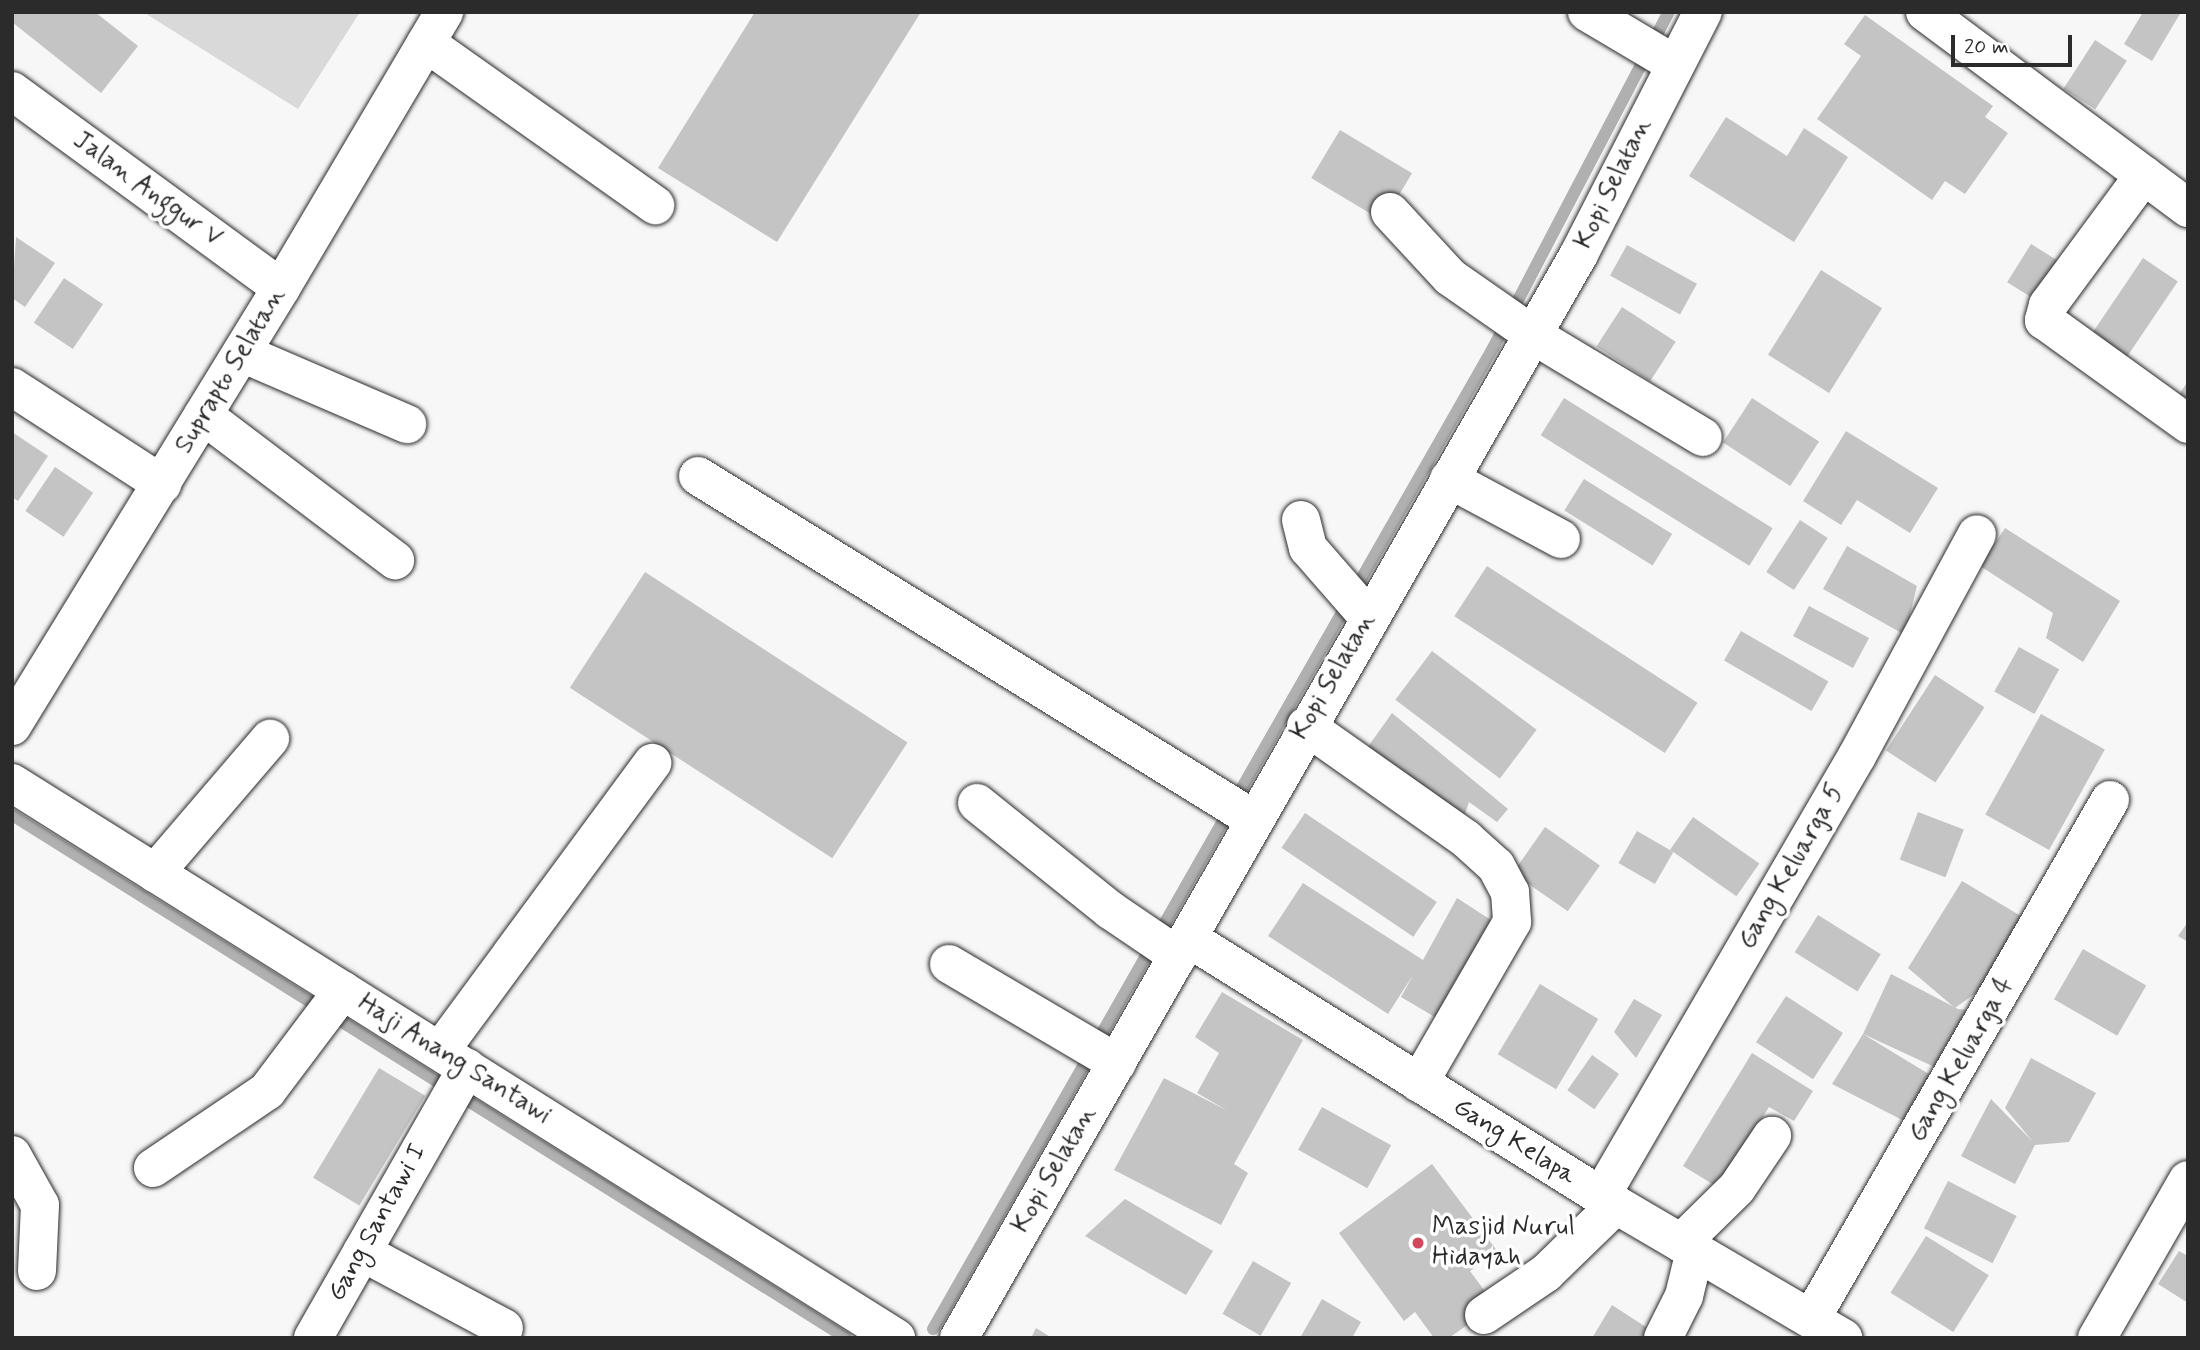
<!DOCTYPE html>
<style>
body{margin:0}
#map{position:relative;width:2200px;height:1350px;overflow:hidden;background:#f7f7f7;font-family:Mynerve,sans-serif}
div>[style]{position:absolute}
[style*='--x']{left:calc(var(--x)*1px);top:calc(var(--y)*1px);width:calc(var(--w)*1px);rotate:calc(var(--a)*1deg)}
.green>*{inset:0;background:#d9d9d9}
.stream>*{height:12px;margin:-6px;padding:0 6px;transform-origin:6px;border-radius:6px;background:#b0b0b0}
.building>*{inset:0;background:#c4c4c4;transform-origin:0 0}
.roads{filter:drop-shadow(0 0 2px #2b2b2b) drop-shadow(0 0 2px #2b2b2b)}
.minor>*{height:38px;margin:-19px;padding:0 19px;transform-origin:19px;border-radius:19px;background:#fff}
.dots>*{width:19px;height:19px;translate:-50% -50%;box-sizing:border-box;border:4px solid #fff;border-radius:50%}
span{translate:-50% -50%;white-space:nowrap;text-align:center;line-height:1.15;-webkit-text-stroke:7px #fff;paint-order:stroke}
.street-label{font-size:26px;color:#2b2b2b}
.poi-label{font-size:26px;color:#2b2b2b}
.left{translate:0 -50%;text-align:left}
.frame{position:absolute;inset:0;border:14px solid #2b2b2b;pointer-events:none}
.scale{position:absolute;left:1951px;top:35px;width:121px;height:32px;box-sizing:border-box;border:4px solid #2b2b2b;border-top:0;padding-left:9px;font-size:21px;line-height:24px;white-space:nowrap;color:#2b2b2b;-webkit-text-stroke:5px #fff;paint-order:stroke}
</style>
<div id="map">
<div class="green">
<i style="clip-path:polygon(143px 12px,360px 12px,298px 109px)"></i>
</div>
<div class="stream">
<i style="--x:12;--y:815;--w:984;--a:32.09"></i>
<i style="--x:933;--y:1329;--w:1130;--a:-60.28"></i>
<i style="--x:1493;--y:348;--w:379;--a:-62.4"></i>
</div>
<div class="building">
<i style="clip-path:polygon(12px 12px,95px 12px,138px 46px,101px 93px,12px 22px)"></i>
<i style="clip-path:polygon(755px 12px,921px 12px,777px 242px,658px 168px)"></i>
<i style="clip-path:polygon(2143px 12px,2181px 12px,2152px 61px,2124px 44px)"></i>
<i style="clip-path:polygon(1865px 15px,1993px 106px,1985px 117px,2008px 133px,1965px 194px,1945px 181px,1932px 200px,1817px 119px,1861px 56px,1844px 44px)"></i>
<i style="left:2095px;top:40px;width:38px;height:58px;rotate:33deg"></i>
<i style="clip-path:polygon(1726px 117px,1787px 156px,1804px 128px,1848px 157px,1794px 242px,1689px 176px)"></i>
<i style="left:1340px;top:130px;width:84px;height:56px;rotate:31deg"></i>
<i style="clip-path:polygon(16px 237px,55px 263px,25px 307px,12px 298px)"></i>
<i style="left:2031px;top:244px;width:34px;height:45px;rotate:32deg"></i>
<i style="left:1627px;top:245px;width:80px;height:35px;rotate:29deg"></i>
<i style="left:2143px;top:258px;width:42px;height:93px;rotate:34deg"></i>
<i style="left:1821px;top:270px;width:72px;height:100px;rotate:32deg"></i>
<i style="left:64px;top:278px;width:47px;height:54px;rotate:34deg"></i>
<i style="left:1622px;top:307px;width:64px;height:47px;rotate:33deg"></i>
<i style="clip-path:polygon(2188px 381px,2188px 407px,2176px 399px)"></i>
<i style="left:1564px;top:398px;width:246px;height:44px;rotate:32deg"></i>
<i style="left:1752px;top:398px;width:80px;height:53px;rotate:33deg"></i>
<i style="clip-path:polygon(1846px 431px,1938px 488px,1910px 533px,1857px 500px,1841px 525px,1803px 501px)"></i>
<i style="clip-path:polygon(12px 432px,48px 456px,18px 501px,12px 497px)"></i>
<i style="left:55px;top:467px;width:46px;height:53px;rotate:34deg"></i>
<i style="left:1584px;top:479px;width:104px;height:37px;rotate:32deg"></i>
<i style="left:1800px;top:520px;width:33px;height:62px;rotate:33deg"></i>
<i style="clip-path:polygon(2005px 528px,2120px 601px,2083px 662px,2046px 638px,2053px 613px,1980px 566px)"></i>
<i style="clip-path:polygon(1847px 546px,1917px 586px,1905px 635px,1823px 589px)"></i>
<i style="left:1487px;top:566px;width:251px;height:60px;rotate:33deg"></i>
<i style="left:645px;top:572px;width:313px;height:138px;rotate:33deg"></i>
<i style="left:1809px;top:606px;width:68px;height:34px;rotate:28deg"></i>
<i style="left:1741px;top:631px;width:101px;height:34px;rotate:30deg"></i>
<i style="left:2019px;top:647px;width:46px;height:51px;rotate:29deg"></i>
<i style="left:1432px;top:651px;width:131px;height:61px;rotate:37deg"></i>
<i style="left:1935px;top:675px;width:59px;height:90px;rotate:33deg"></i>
<i style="clip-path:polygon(1392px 713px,1508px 809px,1497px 822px,1469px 802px,1464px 817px,1365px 751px)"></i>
<i style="left:2041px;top:714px;width:73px;height:115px;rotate:29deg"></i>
<i style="left:1918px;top:812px;width:49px;height:51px;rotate:21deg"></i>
<i style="left:1305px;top:813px;width:159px;height:42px;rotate:34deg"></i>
<i style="left:1693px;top:817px;width:81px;height:40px;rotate:35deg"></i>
<i style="left:1545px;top:827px;width:67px;height:56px;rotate:35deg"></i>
<i style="left:1637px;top:831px;width:42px;height:37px;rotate:30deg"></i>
<i style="clip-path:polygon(1962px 881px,2036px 925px,2009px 969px,1955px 1008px,1908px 968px)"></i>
<i style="clip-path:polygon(1303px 883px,1423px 960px,1457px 898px,1494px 922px,1445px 1023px,1401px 997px,1413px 975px,1388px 1014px,1268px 936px)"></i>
<i style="left:1818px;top:915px;width:74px;height:44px;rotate:32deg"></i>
<i style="clip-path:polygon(2188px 922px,2188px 942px,2178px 936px)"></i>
<i style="left:2083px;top:949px;width:73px;height:58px;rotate:30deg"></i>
<i style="clip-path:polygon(1891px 974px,1958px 1009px,1968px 1010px,1941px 1070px,1863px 1034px)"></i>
<i style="left:1540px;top:984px;width:68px;height:82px;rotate:31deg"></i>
<i style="clip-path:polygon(1222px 992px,1303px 1040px,1234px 1164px,1248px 1173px,1221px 1225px,1114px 1170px,1164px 1078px,1228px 1111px,1197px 1093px,1219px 1053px,1195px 1037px)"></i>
<i style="left:1786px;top:996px;width:68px;height:55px;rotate:33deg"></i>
<i style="clip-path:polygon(1634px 999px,1662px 1015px,1636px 1058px,1614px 1032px)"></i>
<i style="clip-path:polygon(1863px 1034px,1932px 1076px,1908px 1123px,1832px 1084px)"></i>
<i style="clip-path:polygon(1752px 1053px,1813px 1091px,1794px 1121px,1769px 1107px,1719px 1188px,1683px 1166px)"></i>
<i style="left:1592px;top:1055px;width:33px;height:43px;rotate:35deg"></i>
<i style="clip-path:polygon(2031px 1058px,2096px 1093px,2069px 1142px,2035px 1145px,2015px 1184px,1961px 1156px,1991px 1099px,2033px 1142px,2005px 1108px)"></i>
<i style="left:379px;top:1068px;width:54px;height:128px;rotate:31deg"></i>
<i style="left:1322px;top:1107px;width:79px;height:49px;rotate:29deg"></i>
<i style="clip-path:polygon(1432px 1164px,1498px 1252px,1470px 1271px,1495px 1305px,1449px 1338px,1434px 1338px,1415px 1312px,1404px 1321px,1339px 1233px)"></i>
<i style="left:1948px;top:1181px;width:77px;height:53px;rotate:27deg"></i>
<i style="clip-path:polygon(1125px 1199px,1213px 1251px,1186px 1295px,1085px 1236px)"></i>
<i style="left:1926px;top:1236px;width:74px;height:67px;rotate:32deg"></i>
<i style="clip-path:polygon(2179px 1251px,2188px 1256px,2188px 1303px,2158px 1284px)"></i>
<i style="left:1253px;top:1261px;width:44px;height:61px;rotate:30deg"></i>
<i style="clip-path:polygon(1322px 1299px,1361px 1322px,1352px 1338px,1300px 1338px)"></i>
<i style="clip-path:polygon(1612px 1305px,1652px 1331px,1647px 1338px,1592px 1338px)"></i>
<i style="clip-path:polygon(1036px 1328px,1052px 1338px,1031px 1338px)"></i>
</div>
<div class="roads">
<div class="minor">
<i style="--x:1587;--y:12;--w:100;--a:30.7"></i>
<i style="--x:1925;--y:12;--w:328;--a:36.7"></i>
<i style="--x:426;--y:43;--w:281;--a:35.3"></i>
<i style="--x:12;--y:91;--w:333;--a:36.2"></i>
<i style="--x:2144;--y:175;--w:162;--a:126.4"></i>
<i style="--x:2048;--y:305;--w:16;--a:105"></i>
<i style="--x:2044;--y:320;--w:178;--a:35.8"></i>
<i style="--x:1390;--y:212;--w:88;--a:47.3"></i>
<i style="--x:1450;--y:277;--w:101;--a:34.9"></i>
<i style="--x:1533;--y:335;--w:198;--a:31"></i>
<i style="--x:242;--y:353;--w:180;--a:23.3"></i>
<i style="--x:12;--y:387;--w:179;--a:32.9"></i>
<i style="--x:203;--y:415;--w:241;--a:37.1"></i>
<i style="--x:698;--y:476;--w:655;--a:31.7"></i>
<i style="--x:1449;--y:479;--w:127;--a:28.2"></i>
<i style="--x:1301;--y:520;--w:29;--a:76"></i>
<i style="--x:1308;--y:548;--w:93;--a:48.9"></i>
<i style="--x:12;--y:726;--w:514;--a:-58.44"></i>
<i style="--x:281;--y:288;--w:321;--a:-59.4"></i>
<i style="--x:1306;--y:726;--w:196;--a:35.2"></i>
<i style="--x:1466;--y:839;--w:40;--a:42"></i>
<i style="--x:1496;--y:866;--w:30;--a:62"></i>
<i style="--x:1510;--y:892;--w:30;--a:86"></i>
<i style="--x:1512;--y:922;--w:186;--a:120"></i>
<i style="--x:12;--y:783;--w:1044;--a:32.12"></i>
<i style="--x:977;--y:803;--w:171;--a:38.8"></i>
<i style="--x:1110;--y:910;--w:82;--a:34.1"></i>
<i style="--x:155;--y:873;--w:177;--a:-49.4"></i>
<i style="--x:1188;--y:938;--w:487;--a:32"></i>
<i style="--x:1601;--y:1196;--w:281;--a:30.4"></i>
<i style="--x:949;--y:964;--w:195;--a:30.5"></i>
<i style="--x:440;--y:1051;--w:358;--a:-53.6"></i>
<i style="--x:12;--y:1155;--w:57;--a:60.8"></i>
<i style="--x:40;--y:1205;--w:66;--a:92.6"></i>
<i style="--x:153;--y:1168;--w:138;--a:-34"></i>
<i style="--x:267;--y:1091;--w:126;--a:-53"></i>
<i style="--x:1601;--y:1196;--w:509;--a:-59.81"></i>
<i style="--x:1857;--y:756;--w:252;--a:-61.6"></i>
<i style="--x:1681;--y:1243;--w:78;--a:-44.5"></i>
<i style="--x:1737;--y:1188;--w:63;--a:-56.1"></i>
<i style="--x:362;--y:1252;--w:161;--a:28.2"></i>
<i style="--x:1484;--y:1315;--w:75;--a:-34.1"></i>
<i style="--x:1546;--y:1273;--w:98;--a:-44.2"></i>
<i style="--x:1811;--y:1319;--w:599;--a:-60.05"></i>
<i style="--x:313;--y:1338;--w:311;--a:-60.3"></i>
<i style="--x:959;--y:1338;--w:1249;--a:-60.23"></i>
<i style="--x:1579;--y:254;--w:272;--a:-62.9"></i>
<i style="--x:1663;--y:1338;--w:47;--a:-63.4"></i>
<i style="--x:1684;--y:1296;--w:46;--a:-76.3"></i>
<i style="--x:2097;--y:1338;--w:182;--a:-60.1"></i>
</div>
</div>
<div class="dots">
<i style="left:1418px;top:1243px;background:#d1495b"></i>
</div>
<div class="street-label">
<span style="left:1614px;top:184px;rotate:-64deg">Kopi Selatan</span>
<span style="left:147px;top:190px;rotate:36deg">Jalan Anggur V</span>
<span style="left:231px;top:371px;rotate:-59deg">Suprapto Selatan</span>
<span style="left:1334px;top:677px;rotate:-60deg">Kopi Selatan</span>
<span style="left:1792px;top:867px;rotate:-60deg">Gang Keluarga 5</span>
<span style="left:454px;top:1060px;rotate:32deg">Haji Anang Santawi</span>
<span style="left:1962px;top:1060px;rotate:-60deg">Gang Keluarga 4</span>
<span style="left:1514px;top:1142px;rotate:32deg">Gang Kelapa</span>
<span style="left:1055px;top:1170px;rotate:-60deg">Kopi Selatan</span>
<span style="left:378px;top:1223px;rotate:-61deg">Gang Santawi I</span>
</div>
<div class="poi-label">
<span class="left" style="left:1432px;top:1243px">Masjid Nurul<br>Hidayah</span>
</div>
<div class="frame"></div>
<div class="scale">20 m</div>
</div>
